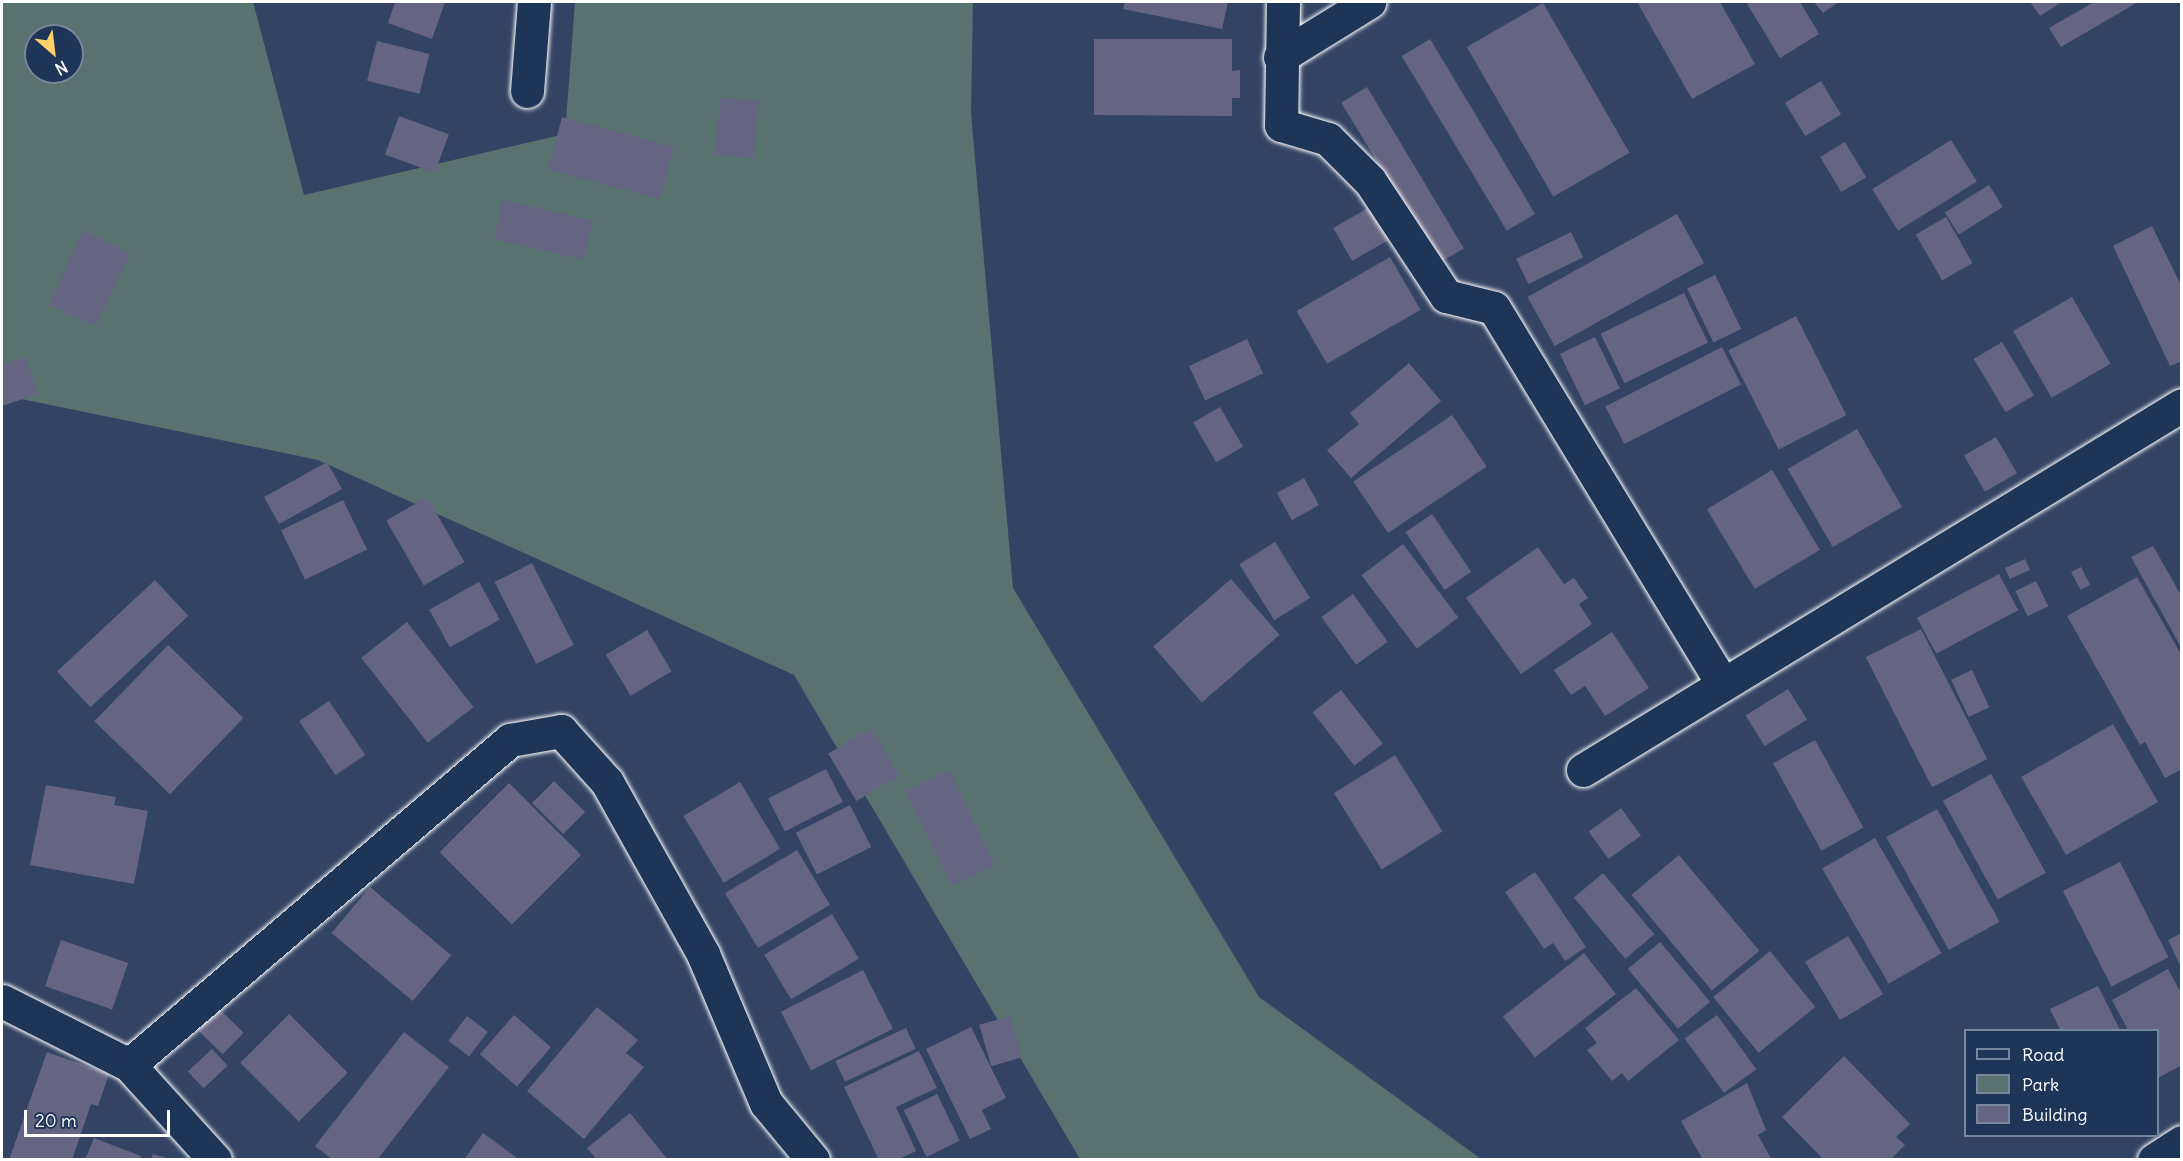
<!DOCTYPE html>
<style>
body{margin:0}
#map{position:relative;width:2183px;height:1161px;overflow:hidden;background:#334364;font-family:Delius,sans-serif}
div>[style]{position:absolute}
[style*='--x']{left:calc(var(--x)*1px);top:calc(var(--y)*1px);width:calc(var(--w)*1px);rotate:calc(var(--a)*1deg)}
.green>*{inset:0;background:#57726f}
.building>*{inset:0;background:#666483;transform-origin:0 0}
.roads{filter:drop-shadow(0 0 2px #fff) drop-shadow(0 0 2px #fff)}
.minor>*{height:33px;margin:-16.5px;padding:0 16.5px;transform-origin:16.5px;border-radius:16.5px;background:#1d3557}
span{translate:-50% -50%;white-space:nowrap;text-align:center;line-height:1.15;-webkit-text-stroke:6px #1d3557;paint-order:stroke}
.frame{position:absolute;inset:0;border:3px solid #fff;pointer-events:none}
.legend{position:absolute;left:1964px;top:1029px;width:195px;height:108px;box-sizing:border-box;background:#1d3557;border:2px solid #77869a;margin:0;padding:8px 10px;list-style:none;font-size:18px;color:#fff}
.legend li{display:flex;align-items:center;gap:12px;height:30px}
.legend b{width:30px;border:2px solid #77869a}
.north{position:absolute;left:24px;top:24px;width:60px;height:60px;box-sizing:border-box;background:#1d3557;border:2px solid #77869a;border-radius:50%;rotate:152deg;font-size:16px;font-weight:700;line-height:24px;text-align:center;color:#fff}
.north::after{content:'';display:block;margin:auto;width:21px;height:27px;background:#ffd166;clip-path:polygon(50% 0,100% 100%,50% 72%,0 100%)}
.scale{position:absolute;left:24px;top:1110px;width:146px;height:27px;box-sizing:border-box;border:3px solid #fff;border-top:0;padding-left:8px;font-size:18px;line-height:21px;white-space:nowrap;color:#fff;-webkit-text-stroke:4px #1d3557;paint-order:stroke}
</style>
<div id="map">
<div class="green">
<i style="clip-path:polygon(evenodd,2px 2px,253px 2px,304px 195px,565px 134px,575px 2px,973px 2px,971px 113px,1013px 588px,1259px 997px,1481px 1159px,1080px 1159px,794px 675px,318px 460px,2px 395px,2px 2px,36px 36px,72px 36px,72px 72px,36px 72px,36px 36px)"></i>
</div>
<div class="building">
<i style="clip-path:polygon(395px 2px,445px 2px,432px 39px,388px 23px)"></i>
<i style="clip-path:polygon(1125px 2px,1228px 2px,1222px 29px,1123px 9px)"></i>
<i style="clip-path:polygon(1637px 2px,1720px 2px,1755px 64px,1692px 99px)"></i>
<i style="clip-path:polygon(1746px 2px,1800px 2px,1819px 34px,1780px 58px)"></i>
<i style="clip-path:polygon(1814px 2px,1839px 2px,1823px 13px)"></i>
<i style="clip-path:polygon(2030px 2px,2062px 2px,2040px 16px)"></i>
<i style="clip-path:polygon(2094px 2px,2138px 2px,2061px 47px,2049px 28px)"></i>
<i style="left:1543px;top:3px;width:173px;height:88px;rotate:60deg"></i>
<i style="clip-path:polygon(1094px 39px,1232px 39px,1232px 71px,1240px 70px,1240px 98px,1232px 98px,1232px 116px,1094px 115px)"></i>
<i style="left:1430px;top:39px;width:204px;height:33px;rotate:59deg"></i>
<i style="left:377px;top:41px;width:54px;height:41px;rotate:14deg"></i>
<i style="left:1821px;top:81px;width:39px;height:42px;rotate:59deg"></i>
<i style="left:1367px;top:87px;width:188px;height:30px;rotate:59deg"></i>
<i style="left:721px;top:97px;width:38px;height:58px;rotate:6deg"></i>
<i style="left:399px;top:116px;width:53px;height:41px;rotate:20deg"></i>
<i style="left:562px;top:117px;width:116px;height:54px;rotate:15deg"></i>
<i style="left:1951px;top:140px;width:49px;height:93px;rotate:58deg"></i>
<i style="left:1845px;top:142px;width:41px;height:29px;rotate:59deg"></i>
<i style="left:1989px;top:185px;width:26px;height:52px;rotate:58deg"></i>
<i style="left:503px;top:200px;width:92px;height:40px;rotate:13deg"></i>
<i style="left:1373px;top:205px;width:38px;height:46px;rotate:60deg"></i>
<i style="left:1677px;top:214px;width:56px;height:171px;rotate:61deg"></i>
<i style="left:1946px;top:217px;width:53px;height:35px;rotate:60deg"></i>
<i style="clip-path:polygon(2152px 226px,2182px 287px,2182px 361px,2170px 366px,2113px 246px)"></i>
<i style="left:83px;top:231px;width:52px;height:81px;rotate:25deg"></i>
<i style="left:1571px;top:232px;width:28px;height:61px;rotate:64deg"></i>
<i style="left:1390px;top:257px;width:61px;height:108px;rotate:60deg"></i>
<i style="left:1715px;top:275px;width:60px;height:31px;rotate:64deg"></i>
<i style="left:1684px;top:293px;width:55px;height:93px;rotate:64deg"></i>
<i style="left:2072px;top:297px;width:77px;height:68px;rotate:60deg"></i>
<i style="left:1796px;top:316px;width:111px;height:76px;rotate:63deg"></i>
<i style="left:1595px;top:337px;width:57px;height:39px;rotate:64deg"></i>
<i style="left:1247px;top:339px;width:38px;height:64px;rotate:65deg"></i>
<i style="left:2002px;top:342px;width:62px;height:33px;rotate:59deg"></i>
<i style="left:1722px;top:347px;width:42px;height:131px;rotate:63deg"></i>
<i style="clip-path:polygon(25px 357px,38px 394px,2px 406px,2px 365px)"></i>
<i style="clip-path:polygon(1409px 363px,1441px 401px,1351px 478px,1327px 450px,1359px 424px,1350px 413px)"></i>
<i style="left:1220px;top:407px;width:46px;height:31px;rotate:60deg"></i>
<i style="left:1452px;top:415px;width:62px;height:119px;rotate:56deg"></i>
<i style="left:1857px;top:429px;width:90px;height:80px;rotate:60deg"></i>
<i style="left:1996px;top:437px;width:42px;height:37px;rotate:60deg"></i>
<i style="left:327px;top:462px;width:31px;height:72px;rotate:61deg"></i>
<i style="left:1772px;top:470px;width:93px;height:76px;rotate:59deg"></i>
<i style="left:1304px;top:478px;width:31px;height:31px;rotate:61deg"></i>
<i style="left:427px;top:497px;width:75px;height:47px;rotate:60deg"></i>
<i style="left:343px;top:500px;width:55px;height:69px;rotate:64deg"></i>
<i style="left:1432px;top:514px;width:70px;height:32px;rotate:56deg"></i>
<i style="left:1275px;top:542px;width:66px;height:42px;rotate:58deg"></i>
<i style="left:1403px;top:544px;width:92px;height:52px;rotate:53deg"></i>
<i style="clip-path:polygon(2153px 546px,2182px 597px,2182px 649px,2131px 557px)"></i>
<i style="clip-path:polygon(1538px 547px,1564px 584px,1574px 578px,1588px 598px,1579px 604px,1592px 624px,1521px 674px,1466px 598px)"></i>
<i style="left:2025px;top:559px;width:12px;height:22px;rotate:66deg"></i>
<i style="left:532px;top:563px;width:92px;height:42px;rotate:63deg"></i>
<i style="left:2081px;top:567px;width:20px;height:11px;rotate:63deg"></i>
<i style="left:1999px;top:574px;width:41px;height:93px;rotate:62deg"></i>
<i style="clip-path:polygon(2137px 577px,2182px 656px,2182px 769px,2165px 778px,2145px 742px,2140px 745px,2067px 616px)"></i>
<i style="left:1231px;top:579px;width:74px;height:103px;rotate:49deg"></i>
<i style="left:155px;top:580px;width:49px;height:134px;rotate:47deg"></i>
<i style="left:2036px;top:581px;width:28px;height:23px;rotate:64deg"></i>
<i style="left:479px;top:582px;width:43px;height:57px;rotate:61deg"></i>
<i style="left:1353px;top:594px;width:59px;height:39px;rotate:54deg"></i>
<i style="left:407px;top:622px;width:108px;height:58px;rotate:52deg"></i>
<i style="left:1921px;top:629px;width:146px;height:62px;rotate:63deg"></i>
<i style="left:647px;top:630px;width:48px;height:48px;rotate:59deg"></i>
<i style="clip-path:polygon(1612px 632px,1649px 688px,1605px 716px,1585px 686px,1571px 695px,1554px 670px)"></i>
<i style="left:168px;top:645px;width:105px;height:106px;rotate:44deg"></i>
<i style="left:1972px;top:670px;width:41px;height:23px;rotate:65deg"></i>
<i style="left:1788px;top:689px;width:36px;height:50px;rotate:58deg"></i>
<i style="left:1341px;top:690px;width:68px;height:36px;rotate:52deg"></i>
<i style="left:329px;top:701px;width:65px;height:36px;rotate:56deg"></i>
<i style="left:2113px;top:724px;width:90px;height:106px;rotate:60deg"></i>
<i style="left:871px;top:728px;width:55px;height:50px;rotate:59deg"></i>
<i style="left:1815px;top:740px;width:100px;height:48px;rotate:61deg"></i>
<i style="left:1395px;top:755px;width:90px;height:72px;rotate:58deg"></i>
<i style="left:826px;top:769px;width:37px;height:65px;rotate:63deg"></i>
<i style="left:949px;top:770px;width:105px;height:49px;rotate:64deg"></i>
<i style="left:1991px;top:774px;width:113px;height:55px;rotate:61deg"></i>
<i style="left:554px;top:781px;width:44px;height:31px;rotate:45deg"></i>
<i style="left:740px;top:782px;width:78px;height:66px;rotate:59deg"></i>
<i style="left:509px;top:783px;width:102px;height:98px;rotate:45deg"></i>
<i style="clip-path:polygon(46px 785px,116px 797px,114px 805px,148px 811px,134px 884px,30px 865px)"></i>
<i style="left:850px;top:805px;width:47px;height:61px;rotate:63deg"></i>
<i style="left:1621px;top:808px;width:34px;height:40px;rotate:54deg"></i>
<i style="left:1937px;top:809px;width:129px;height:58px;rotate:61deg"></i>
<i style="left:1875px;top:838px;width:133px;height:61px;rotate:60deg"></i>
<i style="left:797px;top:850px;width:64px;height:84px;rotate:59deg"></i>
<i style="left:1679px;top:855px;width:125px;height:62px;rotate:50deg"></i>
<i style="left:2120px;top:862px;width:107px;height:64px;rotate:63deg"></i>
<i style="clip-path:polygon(1535px 872px,1586px 947px,1565px 961px,1553px 943px,1544px 949px,1505px 892px)"></i>
<i style="left:1603px;top:873px;width:80px;height:38px;rotate:50deg"></i>
<i style="left:370px;top:887px;width:106px;height:60px;rotate:40deg"></i>
<i style="left:832px;top:914px;width:52px;height:79px;rotate:59deg"></i>
<i style="clip-path:polygon(2182px 933px,2182px 969px,2168px 940px)"></i>
<i style="left:1848px;top:936px;width:68px;height:50px;rotate:59deg"></i>
<i style="left:61px;top:940px;width:71px;height:49px;rotate:19deg"></i>
<i style="left:1660px;top:942px;width:78px;height:42px;rotate:50deg"></i>
<i style="left:1770px;top:951px;width:72px;height:73px;rotate:51deg"></i>
<i style="left:1584px;top:953px;width:52px;height:103px;rotate:52deg"></i>
<i style="clip-path:polygon(2168px 969px,2182px 995px,2182px 1065px,2158px 1078px,2158px 1030px,2128px 1030px,2112px 1000px)"></i>
<i style="left:863px;top:970px;width:66px;height:92px;rotate:63deg"></i>
<i style="clip-path:polygon(2098px 986px,2120px 1030px,2060px 1030px,2050px 1009px)"></i>
<i style="clip-path:polygon(1636px 988px,1679px 1040px,1628px 1081px,1622px 1073px,1612px 1081px,1587px 1050px,1597px 1043px,1585px 1028px)"></i>
<i style="left:217px;top:1007px;width:37px;height:30px;rotate:44deg"></i>
<i style="clip-path:polygon(597px 1007px,638px 1040px,626px 1053px,644px 1067px,584px 1139px,527px 1091px)"></i>
<i style="left:289px;top:1014px;width:83px;height:69px;rotate:45deg"></i>
<i style="left:514px;top:1015px;width:49px;height:52px;rotate:41deg"></i>
<i style="left:1717px;top:1015px;width:67px;height:40px;rotate:54deg"></i>
<i style="left:467px;top:1016px;width:26px;height:31px;rotate:37deg"></i>
<i style="left:1010px;top:1016px;width:43px;height:32px;rotate:74deg"></i>
<i style="clip-path:polygon(971px 1027px,1006px 1098px,982px 1110px,991px 1129px,970px 1139px,926px 1049px)"></i>
<i style="left:906px;top:1028px;width:23px;height:78px;rotate:65deg"></i>
<i style="clip-path:polygon(404px 1032px,449px 1067px,377px 1160px,333px 1160px,315px 1146px)"></i>
<i style="left:212px;top:1049px;width:23px;height:33px;rotate:47deg"></i>
<i style="clip-path:polygon(919px 1051px,937px 1088px,896px 1107px,916px 1151px,897px 1160px,879px 1160px,844px 1087px)"></i>
<i style="clip-path:polygon(47px 1052px,109px 1074px,98px 1106px,91px 1104px,72px 1160px,9px 1160px)"></i>
<i style="clip-path:polygon(1844px 1056px,1910px 1124px,1896px 1137px,1905px 1145px,1890px 1160px,1824px 1160px,1782px 1117px)"></i>
<i style="clip-path:polygon(1747px 1083px,1766px 1130px,1758px 1135px,1772px 1160px,1703px 1160px,1681px 1121px)"></i>
<i style="left:937px;top:1094px;width:52px;height:37px;rotate:64deg"></i>
<i style="clip-path:polygon(630px 1113px,668px 1160px,597px 1160px,587px 1148px)"></i>
<i style="clip-path:polygon(483px 1133px,520px 1160px,464px 1160px)"></i>
<i style="clip-path:polygon(94px 1138px,141px 1156px,140px 1160px,85px 1160px)"></i>
<i style="clip-path:polygon(153px 1154px,170px 1159px,170px 1160px,151px 1160px)"></i>
</div>
<div class="roads">
<div class="minor">
<i style="--x:1283;--y:2;--w:123;--a:90.9"></i>
<i style="--x:1281;--y:125;--w:49;--a:16.6"></i>
<i style="--x:1328;--y:139;--w:59;--a:45"></i>
<i style="--x:1370;--y:181;--w:138;--a:56.5"></i>
<i style="--x:1446;--y:296;--w:49;--a:14"></i>
<i style="--x:1494;--y:308;--w:437;--a:58.7"></i>
<i style="--x:1280;--y:57;--w:105;--a:-31.7"></i>
<i style="--x:527;--y:91;--w:89;--a:-85.5"></i>
<i style="--x:1583;--y:770;--w:701;--a:-31.36"></i>
<i style="--x:2;--y:1001;--w:142;--a:26.7"></i>
<i style="--x:129;--y:1065;--w:128;--a:47.8"></i>
<i style="--x:129;--y:1065;--w:501;--a:-40.46"></i>
<i style="--x:510;--y:740;--w:52;--a:-10"></i>
<i style="--x:561;--y:731;--w:69;--a:48"></i>
<i style="--x:607;--y:782;--w:197;--a:60.8"></i>
<i style="--x:703;--y:954;--w:162;--a:67.1"></i>
<i style="--x:766;--y:1103;--w:74;--a:50.5"></i>
<i style="--x:2154;--y:1160;--w:33;--a:-33"></i>
</div>
</div>
<div class="frame"></div>
<ul class="legend">
<li><b style="height:8px;background:#1d3557"></b>Road</li>
<li><b style="height:16px;background:#57726f"></b>Park</li>
<li><b style="height:16px;background:#666483"></b>Building</li>
</ul>
<div class="north">N</div>
<div class="scale">20 m</div>
</div>
